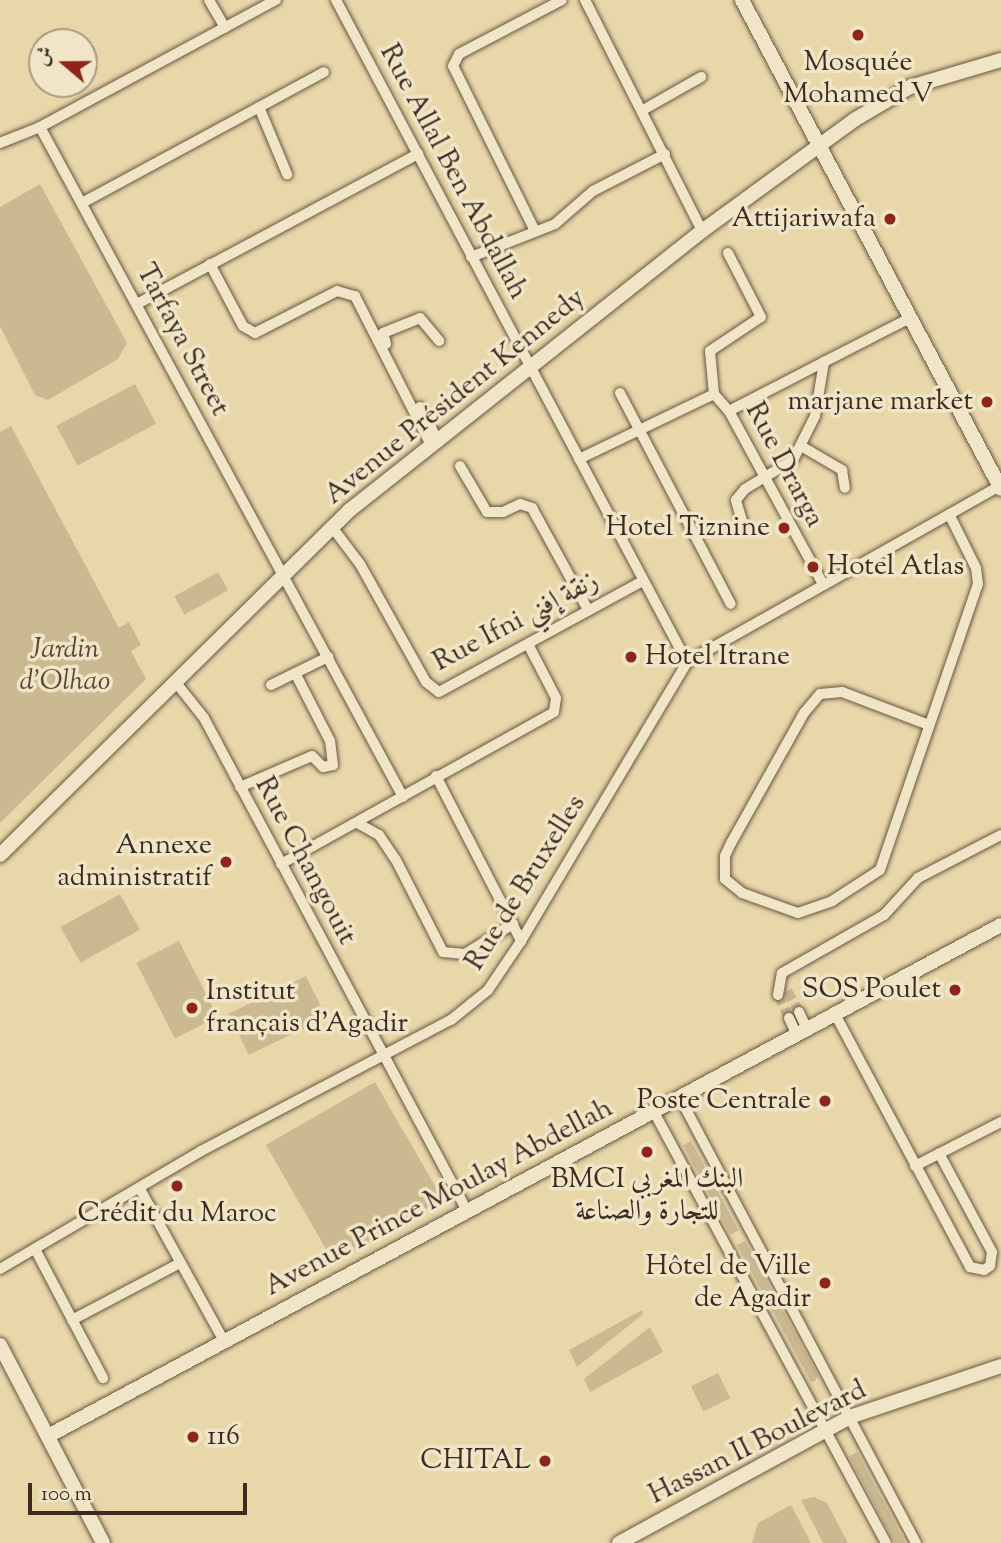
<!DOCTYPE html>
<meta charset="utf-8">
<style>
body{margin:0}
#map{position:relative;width:1001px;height:1543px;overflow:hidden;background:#e8d7a8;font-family:"Sorts Mill Goudy",Amiri,serif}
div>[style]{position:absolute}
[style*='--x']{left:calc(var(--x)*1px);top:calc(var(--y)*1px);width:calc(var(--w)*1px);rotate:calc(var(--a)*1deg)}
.green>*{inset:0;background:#cbba91;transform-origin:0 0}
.minor-tunnel>*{height:10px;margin-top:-5px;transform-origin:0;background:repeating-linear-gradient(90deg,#c6b58d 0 10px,transparent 0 15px)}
.roads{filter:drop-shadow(0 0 2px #685644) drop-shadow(0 0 2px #685644)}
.minor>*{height:10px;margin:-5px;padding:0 5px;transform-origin:5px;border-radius:5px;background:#f0e5c6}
.tertiary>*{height:14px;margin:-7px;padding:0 7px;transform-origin:7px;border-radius:7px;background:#f0e5c6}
.dots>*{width:19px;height:19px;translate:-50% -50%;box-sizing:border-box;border:4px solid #f0e5c6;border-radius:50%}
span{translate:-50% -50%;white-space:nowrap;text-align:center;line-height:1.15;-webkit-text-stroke:7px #f0e5c6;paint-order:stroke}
.poi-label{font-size:28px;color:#3d2b22}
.right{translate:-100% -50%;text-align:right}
.left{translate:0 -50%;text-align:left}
.street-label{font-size:28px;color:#3d2b22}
.park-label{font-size:28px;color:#594838;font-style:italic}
.north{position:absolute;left:28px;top:28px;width:70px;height:70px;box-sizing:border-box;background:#f0e5c6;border:2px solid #a89b84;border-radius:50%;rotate:290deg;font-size:19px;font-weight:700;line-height:28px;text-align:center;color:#3d2b22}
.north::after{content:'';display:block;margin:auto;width:24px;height:32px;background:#8f2418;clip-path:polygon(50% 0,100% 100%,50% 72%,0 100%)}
.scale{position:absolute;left:28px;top:1483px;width:219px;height:32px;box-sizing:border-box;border:4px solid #3d2b22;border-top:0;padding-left:9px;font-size:21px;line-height:24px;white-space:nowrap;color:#3d2b22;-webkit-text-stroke:5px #f0e5c6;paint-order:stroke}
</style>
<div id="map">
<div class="green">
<i style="clip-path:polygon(40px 184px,127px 343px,118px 359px,48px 400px,35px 395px,0 326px,0 207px)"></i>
<i style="left:135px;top:384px;width:45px;height:89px;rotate:62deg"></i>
<i style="clip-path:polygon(11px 426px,119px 628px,129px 622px,141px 645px,131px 651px,146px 679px,0 823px,0 432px)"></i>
<i style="left:218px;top:572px;width:21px;height:50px;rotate:61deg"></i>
<i style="left:120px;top:894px;width:41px;height:68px;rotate:61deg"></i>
<i style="left:179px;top:941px;width:85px;height:48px;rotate:63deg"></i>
<i style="left:306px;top:976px;width:46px;height:86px;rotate:64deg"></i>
<i style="left:375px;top:1082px;width:136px;height:126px;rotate:60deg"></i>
<i style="left:691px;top:1141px;width:101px;height:9px;rotate:62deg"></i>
<i style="clip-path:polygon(745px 1241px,818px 1376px,815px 1381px,811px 1382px,737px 1245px)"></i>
<i style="clip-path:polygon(642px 1310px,643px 1314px,577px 1367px,569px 1350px)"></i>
<i style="clip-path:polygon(650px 1327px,663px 1352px,590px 1392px,584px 1379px)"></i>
<i style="left:718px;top:1373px;width:28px;height:30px;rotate:64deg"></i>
<i style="left:857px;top:1452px;width:103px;height:9px;rotate:62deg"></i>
<i style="clip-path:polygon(814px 1497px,827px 1503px,848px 1543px,823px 1543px,801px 1500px)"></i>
<i style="clip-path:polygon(791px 1505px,811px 1543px,752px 1543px,758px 1523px)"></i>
</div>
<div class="minor-tunnel">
<i style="--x:787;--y:991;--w:24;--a:60"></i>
<i style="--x:778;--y:995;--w:25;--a:64"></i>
</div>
<div class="roads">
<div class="minor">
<i style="--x:209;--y:0;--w:32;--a:60"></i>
<i style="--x:336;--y:0;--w:749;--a:62.07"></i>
<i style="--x:585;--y:0;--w:259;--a:63.1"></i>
<i style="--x:259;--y:107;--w:73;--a:67.3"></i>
<i style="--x:643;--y:110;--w:67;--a:-29.6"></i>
<i style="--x:40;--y:127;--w:762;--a:61.55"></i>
<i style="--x:0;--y:143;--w:43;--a:-21.8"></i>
<i style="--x:40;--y:127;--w:268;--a:-28.3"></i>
<i style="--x:82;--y:203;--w:275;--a:-28.4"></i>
<i style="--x:535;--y:231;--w:184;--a:-116.4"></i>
<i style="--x:453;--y:66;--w:13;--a:-63"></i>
<i style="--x:459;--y:54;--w:116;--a:-27.7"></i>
<i style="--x:471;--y:257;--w:90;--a:-21.4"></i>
<i style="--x:555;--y:224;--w:50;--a:-41"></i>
<i style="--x:593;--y:191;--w:81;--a:-27.2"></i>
<i style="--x:210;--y:264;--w:70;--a:62"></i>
<i style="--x:243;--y:326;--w:14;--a:30"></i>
<i style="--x:255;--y:333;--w:92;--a:-27.1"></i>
<i style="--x:337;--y:291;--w:19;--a:16"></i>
<i style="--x:355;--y:296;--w:169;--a:63"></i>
<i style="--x:137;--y:304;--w:319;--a:-28.1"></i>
<i style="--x:386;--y:344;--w:11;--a:-105"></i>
<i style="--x:383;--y:333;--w:40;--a:-22"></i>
<i style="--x:420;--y:318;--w:30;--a:50"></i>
<i style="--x:620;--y:393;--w:238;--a:62.3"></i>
<i style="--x:714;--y:394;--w:43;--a:-95.3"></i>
<i style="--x:710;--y:351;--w:61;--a:-33.7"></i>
<i style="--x:761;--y:317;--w:72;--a:-117.3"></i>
<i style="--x:420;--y:407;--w:40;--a:62"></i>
<i style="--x:729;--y:411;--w:107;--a:-27.3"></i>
<i style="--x:801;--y:446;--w:48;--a:30.3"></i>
<i style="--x:842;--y:470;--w:18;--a:81"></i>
<i style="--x:579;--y:459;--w:150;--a:-25.7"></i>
<i style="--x:714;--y:394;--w:23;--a:49"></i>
<i style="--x:729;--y:411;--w:197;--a:61.5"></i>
<i style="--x:460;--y:466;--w:53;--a:59.6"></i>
<i style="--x:487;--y:512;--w:16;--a:0"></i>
<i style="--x:503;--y:512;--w:19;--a:-25"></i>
<i style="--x:520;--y:504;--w:13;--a:18"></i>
<i style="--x:532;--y:508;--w:116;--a:61.2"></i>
<i style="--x:332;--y:527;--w:46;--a:52.9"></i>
<i style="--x:360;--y:564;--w:135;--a:60.8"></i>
<i style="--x:426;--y:682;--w:16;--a:38"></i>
<i style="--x:439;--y:692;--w:232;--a:-28.6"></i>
<i style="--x:744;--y:527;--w:28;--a:-107"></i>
<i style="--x:736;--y:500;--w:14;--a:-51"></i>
<i style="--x:745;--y:489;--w:56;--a:-31.1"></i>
<i style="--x:793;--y:460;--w:49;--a:-63.4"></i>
<i style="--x:815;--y:416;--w:55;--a:-80.5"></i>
<i style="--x:824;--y:362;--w:94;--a:-27.1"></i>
<i style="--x:177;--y:684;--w:43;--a:51.5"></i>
<i style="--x:204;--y:718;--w:559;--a:61.92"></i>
<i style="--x:271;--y:685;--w:64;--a:-26.2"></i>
<i style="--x:929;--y:725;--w:93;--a:-159.2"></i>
<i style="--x:842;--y:692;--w:22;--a:175"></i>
<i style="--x:820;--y:694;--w:25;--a:130"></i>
<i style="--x:804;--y:713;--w:149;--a:119.3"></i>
<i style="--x:731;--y:843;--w:14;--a:115"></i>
<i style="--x:725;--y:856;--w:23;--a:90"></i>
<i style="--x:725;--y:879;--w:22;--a:39"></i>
<i style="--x:742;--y:893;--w:59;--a:19.7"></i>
<i style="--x:798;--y:913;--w:36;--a:-19"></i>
<i style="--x:832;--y:901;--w:57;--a:-32.9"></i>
<i style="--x:880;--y:870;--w:302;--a:-71.1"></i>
<i style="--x:978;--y:584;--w:16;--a:-97"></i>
<i style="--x:976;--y:568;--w:60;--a:-116.6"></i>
<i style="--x:436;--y:776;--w:186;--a:62.7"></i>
<i style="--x:240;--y:787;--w:78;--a:-23.3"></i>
<i style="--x:312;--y:756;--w:16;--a:45"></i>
<i style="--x:323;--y:767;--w:10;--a:-11"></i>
<i style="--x:333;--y:765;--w:24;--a:-97"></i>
<i style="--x:330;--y:741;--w:76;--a:-117.2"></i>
<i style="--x:359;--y:824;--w:23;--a:29"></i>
<i style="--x:379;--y:835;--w:30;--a:56"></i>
<i style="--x:396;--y:860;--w:103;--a:62.9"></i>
<i style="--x:443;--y:952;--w:22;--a:5"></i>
<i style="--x:465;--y:954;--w:57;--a:-32"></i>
<i style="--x:281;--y:864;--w:312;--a:-29.1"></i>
<i style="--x:554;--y:712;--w:14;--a:-82"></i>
<i style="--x:556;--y:698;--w:61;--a:-117.4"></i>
<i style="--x:778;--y:995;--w:22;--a:-80"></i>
<i style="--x:782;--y:973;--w:117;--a:-29.6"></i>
<i style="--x:884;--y:915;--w:50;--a:-47.4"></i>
<i style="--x:918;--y:878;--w:93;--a:-27.4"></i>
<i style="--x:799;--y:1012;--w:19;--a:65"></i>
<i style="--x:835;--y:1014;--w:287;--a:61.9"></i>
<i style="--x:970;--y:1267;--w:14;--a:12"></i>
<i style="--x:984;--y:1270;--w:7;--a:-34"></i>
<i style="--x:990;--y:1266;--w:14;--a:-82"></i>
<i style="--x:992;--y:1252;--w:112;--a:-118.2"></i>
<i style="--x:789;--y:1018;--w:19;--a:65"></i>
<i style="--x:680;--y:1098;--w:504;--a:62.06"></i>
<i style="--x:654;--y:1112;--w:489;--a:61.7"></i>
<i style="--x:915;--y:1166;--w:97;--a:-27.1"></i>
<i style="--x:140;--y:1189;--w:174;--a:61.1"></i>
<i style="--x:35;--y:1249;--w:146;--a:62.2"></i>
<i style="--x:0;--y:1269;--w:233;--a:-30.4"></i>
<i style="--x:201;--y:1151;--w:282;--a:-27.7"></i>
<i style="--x:451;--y:1020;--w:27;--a:-39"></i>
<i style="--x:472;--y:1003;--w:21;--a:-39"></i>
<i style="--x:488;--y:990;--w:59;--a:-56"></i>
<i style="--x:521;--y:941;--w:325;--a:-59.2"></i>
<i style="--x:687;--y:662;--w:358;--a:-29.4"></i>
<i style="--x:72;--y:1320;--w:122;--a:-27.8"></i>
</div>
<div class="tertiary">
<i style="--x:742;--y:0;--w:553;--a:62.09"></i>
<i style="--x:0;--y:855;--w:491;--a:-44.6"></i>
<i style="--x:350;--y:510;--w:449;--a:-38.4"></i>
<i style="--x:702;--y:231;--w:188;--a:-36.1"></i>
<i style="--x:854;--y:120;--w:65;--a:-30.5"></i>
<i style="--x:910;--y:87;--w:95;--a:-16.5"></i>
<i style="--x:0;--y:1345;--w:223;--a:62.5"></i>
<i style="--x:48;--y:1436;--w:1081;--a:-28.2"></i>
<i style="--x:619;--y:1543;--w:263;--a:-28.6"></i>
<i style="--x:850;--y:1417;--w:159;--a:-18.7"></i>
</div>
</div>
<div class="dots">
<i style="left:858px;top:35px;background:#8f2418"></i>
<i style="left:890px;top:219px;background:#8f2418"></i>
<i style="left:987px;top:402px;background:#8f2418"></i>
<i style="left:784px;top:528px;background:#8f2418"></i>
<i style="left:813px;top:567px;background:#8f2418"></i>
<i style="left:631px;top:657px;background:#8f2418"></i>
<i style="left:226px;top:862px;background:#8f2418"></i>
<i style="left:955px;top:990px;background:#8f2418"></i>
<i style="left:192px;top:1008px;background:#8f2418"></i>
<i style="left:825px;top:1101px;background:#8f2418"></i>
<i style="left:647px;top:1152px;background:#8f2418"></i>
<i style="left:177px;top:1186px;background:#8f2418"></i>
<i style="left:825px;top:1283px;background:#8f2418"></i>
<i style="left:193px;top:1437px;background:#8f2418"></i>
<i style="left:545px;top:1461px;background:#8f2418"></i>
</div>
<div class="poi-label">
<span style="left:858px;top:79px">Mosquée<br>Mohamed V</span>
<span class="right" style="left:876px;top:219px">Attijariwafa</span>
<span class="right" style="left:973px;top:402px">marjane market</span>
<span class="right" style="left:770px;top:528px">Hotel Tiznine</span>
<span class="left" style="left:827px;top:567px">Hotel Atlas</span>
<span class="left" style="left:645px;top:657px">Hotel Itrane</span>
<span class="right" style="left:212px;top:862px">Annexe<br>administratif</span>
<span class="right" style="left:941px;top:990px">SOS Poulet</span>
<span class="left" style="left:206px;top:1008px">Institut<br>français d’Agadir</span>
<span class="right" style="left:811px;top:1101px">Poste Centrale</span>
<span style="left:647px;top:1196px">BMCI البنك المغربي<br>للتجارة والصناعة</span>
<span style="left:177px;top:1214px">Crédit du Maroc</span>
<span class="right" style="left:811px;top:1283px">Hôtel de Ville<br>de Agadir</span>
<span class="left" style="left:207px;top:1437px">116</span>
<span class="right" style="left:531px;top:1461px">CHITAL</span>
</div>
<div class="street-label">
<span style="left:453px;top:172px;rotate:62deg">Rue Allal Ben Abdallah</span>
<span style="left:182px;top:340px;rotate:62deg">Tarfaya Street</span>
<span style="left:455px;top:397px;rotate:-39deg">Avenue Président Kennedy</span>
<span style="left:784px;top:465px;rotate:62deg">Rue Drarga</span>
<span style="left:516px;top:622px;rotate:-28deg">Rue Ifni زنقة إفني</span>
<span style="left:305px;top:861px;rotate:62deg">Rue Changouit</span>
<span style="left:526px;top:883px;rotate:-58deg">Rue de Bruxelles</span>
<span style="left:439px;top:1198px;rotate:-28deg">Avenue Prince Moulay Abdellah</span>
<span style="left:758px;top:1443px;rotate:-27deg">Hassan II Boulevard</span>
</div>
<div class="park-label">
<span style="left:65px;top:666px">Jardin<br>d'Olhao</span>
</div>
<div class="north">ش</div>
<div class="scale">100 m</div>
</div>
